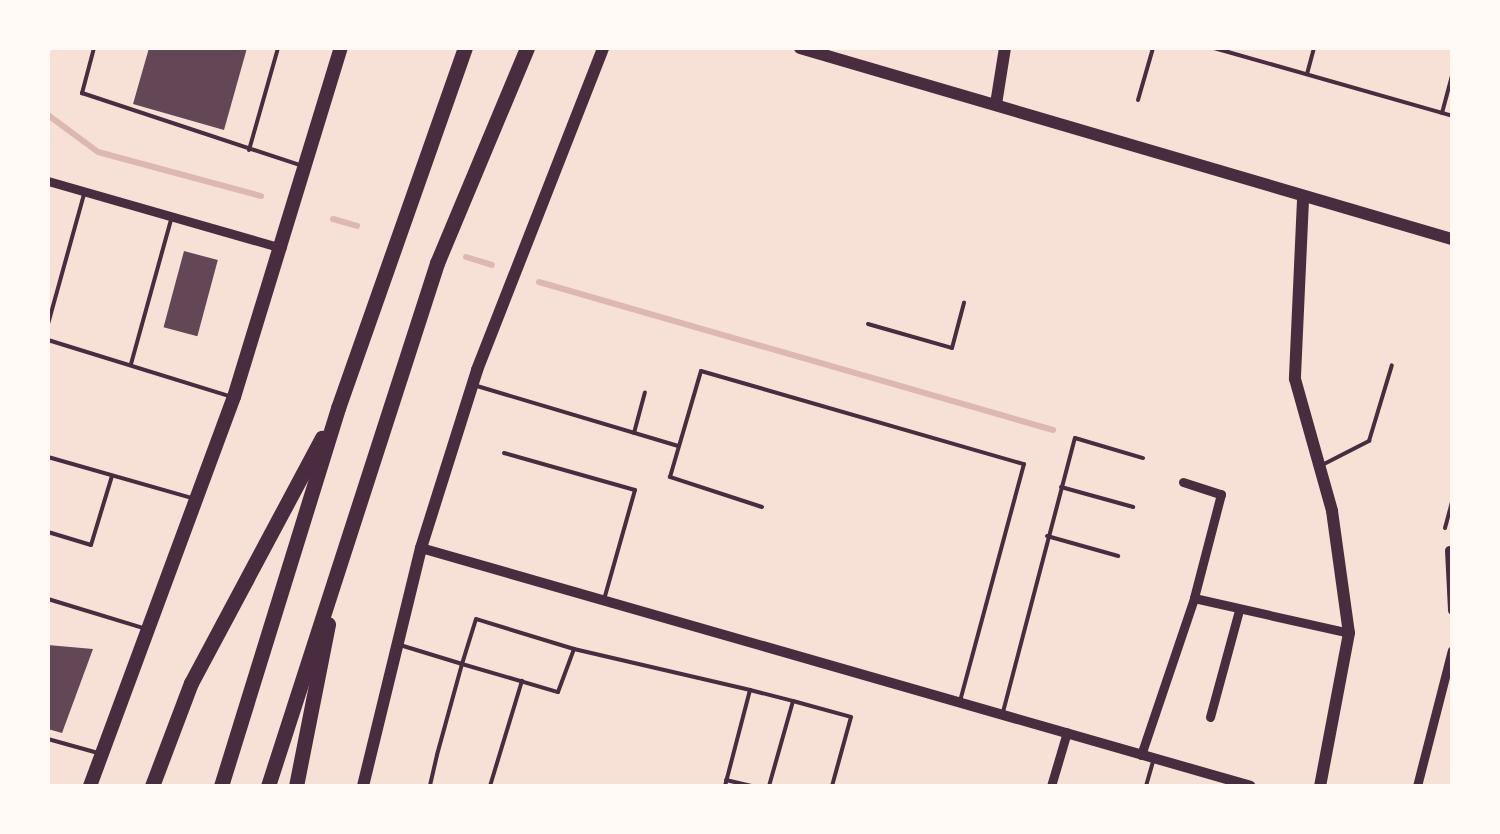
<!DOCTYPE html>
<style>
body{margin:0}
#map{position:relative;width:1500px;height:834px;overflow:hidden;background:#f7e1d7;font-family:"PT Serif",serif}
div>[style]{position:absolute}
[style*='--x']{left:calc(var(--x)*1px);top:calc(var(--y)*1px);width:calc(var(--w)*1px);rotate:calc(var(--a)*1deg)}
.stream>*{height:6px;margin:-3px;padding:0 3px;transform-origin:3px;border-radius:3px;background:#dcb8b0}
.building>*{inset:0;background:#644757;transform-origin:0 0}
.service>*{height:4px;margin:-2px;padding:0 2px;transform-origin:2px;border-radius:2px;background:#4a2c40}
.minor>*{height:9px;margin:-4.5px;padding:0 4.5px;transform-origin:4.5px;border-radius:4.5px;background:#4a2c40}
.tertiary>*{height:10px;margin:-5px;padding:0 5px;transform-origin:5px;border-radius:5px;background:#4a2c40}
.secondary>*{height:12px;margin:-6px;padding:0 6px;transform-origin:6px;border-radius:6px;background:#4a2c40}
.primary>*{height:14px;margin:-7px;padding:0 7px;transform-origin:7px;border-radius:7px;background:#4a2c40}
.motorway>*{height:15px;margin:-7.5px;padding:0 7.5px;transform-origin:7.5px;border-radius:7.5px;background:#4a2c40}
span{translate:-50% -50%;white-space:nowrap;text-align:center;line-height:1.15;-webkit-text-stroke:10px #fffaf5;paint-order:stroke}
.frame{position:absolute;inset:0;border:50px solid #fffaf5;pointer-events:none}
</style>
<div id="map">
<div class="stream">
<i style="--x:48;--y:115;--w:62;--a:36.5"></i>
<i style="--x:98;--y:152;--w:169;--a:15.1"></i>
<i style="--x:333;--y:219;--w:25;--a:16"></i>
<i style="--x:466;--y:257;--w:27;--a:17"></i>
<i style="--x:539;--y:282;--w:535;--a:16.06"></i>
</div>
<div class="building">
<i style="clip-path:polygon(149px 48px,247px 48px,224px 130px,133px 104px)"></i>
<i style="left:184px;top:251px;width:35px;height:79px;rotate:15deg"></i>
<i style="clip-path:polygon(48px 645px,93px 649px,62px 733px,48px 729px)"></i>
</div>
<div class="service">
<i style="--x:94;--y:48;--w:47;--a:104.9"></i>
<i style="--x:82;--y:93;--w:233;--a:18.3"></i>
<i style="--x:1214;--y:48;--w:248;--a:15.9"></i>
<i style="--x:1307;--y:74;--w:27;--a:-75"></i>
<i style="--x:1138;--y:100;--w:54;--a:-73.9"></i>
<i style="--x:1442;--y:113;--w:39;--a:-75"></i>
<i style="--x:249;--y:150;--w:106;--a:-74.1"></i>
<i style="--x:48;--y:324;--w:135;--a:-74.5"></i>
<i style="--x:868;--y:324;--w:87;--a:15.9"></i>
<i style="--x:952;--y:348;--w:47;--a:-75.1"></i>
<i style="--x:48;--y:340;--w:189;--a:17.2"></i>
<i style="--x:131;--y:364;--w:154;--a:-74.5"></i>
<i style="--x:477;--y:386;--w:210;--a:16.6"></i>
<i style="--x:634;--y:433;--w:42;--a:-75"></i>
<i style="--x:504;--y:453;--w:136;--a:15.8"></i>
<i style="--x:635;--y:490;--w:110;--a:105.8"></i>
<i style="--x:48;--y:457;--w:150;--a:15.9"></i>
<i style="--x:1324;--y:464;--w:51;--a:-27.1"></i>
<i style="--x:1369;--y:441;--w:79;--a:-73.2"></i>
<i style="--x:1061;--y:487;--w:75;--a:15.5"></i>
<i style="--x:762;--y:507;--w:97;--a:-161.9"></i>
<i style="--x:670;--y:477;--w:110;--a:-73.7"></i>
<i style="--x:701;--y:371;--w:336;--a:16.1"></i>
<i style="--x:1024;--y:464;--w:246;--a:105.1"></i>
<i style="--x:1445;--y:528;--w:27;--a:-75"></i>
<i style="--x:48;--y:532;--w:45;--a:16.8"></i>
<i style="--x:91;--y:545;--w:72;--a:-73.1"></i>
<i style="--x:1047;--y:536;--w:74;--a:15.7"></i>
<i style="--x:48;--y:599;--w:99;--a:17"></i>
<i style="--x:400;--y:645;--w:65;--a:17"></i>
<i style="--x:462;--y:664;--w:100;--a:16.3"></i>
<i style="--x:558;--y:692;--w:46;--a:-69.6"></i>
<i style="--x:574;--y:649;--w:102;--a:-163"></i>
<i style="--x:476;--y:619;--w:47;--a:107.3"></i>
<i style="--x:462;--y:664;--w:94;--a:105.4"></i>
<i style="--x:437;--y:755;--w:32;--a:103"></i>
<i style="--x:574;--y:649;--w:181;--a:13.1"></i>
<i style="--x:750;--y:690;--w:99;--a:104.6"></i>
<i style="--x:750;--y:690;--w:44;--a:14.3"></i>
<i style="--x:1003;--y:712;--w:283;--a:-75.3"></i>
<i style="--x:1075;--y:438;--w:71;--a:16.4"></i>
<i style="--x:48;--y:739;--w:52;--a:15.6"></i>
<i style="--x:726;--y:780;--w:26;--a:13"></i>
<i style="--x:490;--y:786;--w:110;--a:-73.1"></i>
<i style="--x:769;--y:786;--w:88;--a:-74.2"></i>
<i style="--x:793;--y:701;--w:60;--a:15.4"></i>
<i style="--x:851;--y:717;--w:72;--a:105.4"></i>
<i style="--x:1146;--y:786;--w:25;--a:-74"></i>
</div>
<div class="minor">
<i style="--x:48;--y:181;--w:243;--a:16"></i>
<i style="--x:1183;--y:482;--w:40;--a:18"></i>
<i style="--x:1221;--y:494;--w:107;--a:104.6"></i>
<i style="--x:1449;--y:550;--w:60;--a:87.1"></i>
<i style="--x:1210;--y:717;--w:111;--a:-74.8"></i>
<i style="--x:1141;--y:755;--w:166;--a:-71.3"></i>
<i style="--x:1194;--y:598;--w:159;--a:12.7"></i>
<i style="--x:1051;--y:786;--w:56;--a:-73.5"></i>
<i style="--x:1417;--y:786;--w:140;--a:-75.6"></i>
</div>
<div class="tertiary">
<i style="--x:421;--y:548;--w:863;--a:16"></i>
</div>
<div class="secondary">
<i style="--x:800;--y:48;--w:679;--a:16.33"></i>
<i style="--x:996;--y:104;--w:57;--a:-80.9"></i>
<i style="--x:1303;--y:200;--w:179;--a:92.6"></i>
<i style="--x:1295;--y:379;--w:137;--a:74.3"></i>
<i style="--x:1332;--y:511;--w:123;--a:82.1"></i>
<i style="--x:1349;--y:633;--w:156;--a:100.7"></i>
<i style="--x:363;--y:786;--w:245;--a:-76.3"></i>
<i style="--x:421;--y:548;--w:187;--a:-72.5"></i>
<i style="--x:477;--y:370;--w:346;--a:-68.6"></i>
</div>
<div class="primary">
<i style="--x:90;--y:786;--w:415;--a:-69.7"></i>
<i style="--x:234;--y:397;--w:365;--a:-73"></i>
</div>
<div class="motorway">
<i style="--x:152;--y:786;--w:110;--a:-69.3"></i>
<i style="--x:191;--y:683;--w:278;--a:-61.9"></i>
<i style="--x:221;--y:786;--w:396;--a:-72.8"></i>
<i style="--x:338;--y:408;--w:382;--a:-70.6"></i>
<i style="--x:268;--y:786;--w:550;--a:-72.09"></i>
<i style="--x:437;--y:263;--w:233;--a:-67.3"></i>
<i style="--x:296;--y:786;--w:165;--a:-78.8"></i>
</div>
<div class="frame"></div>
</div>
